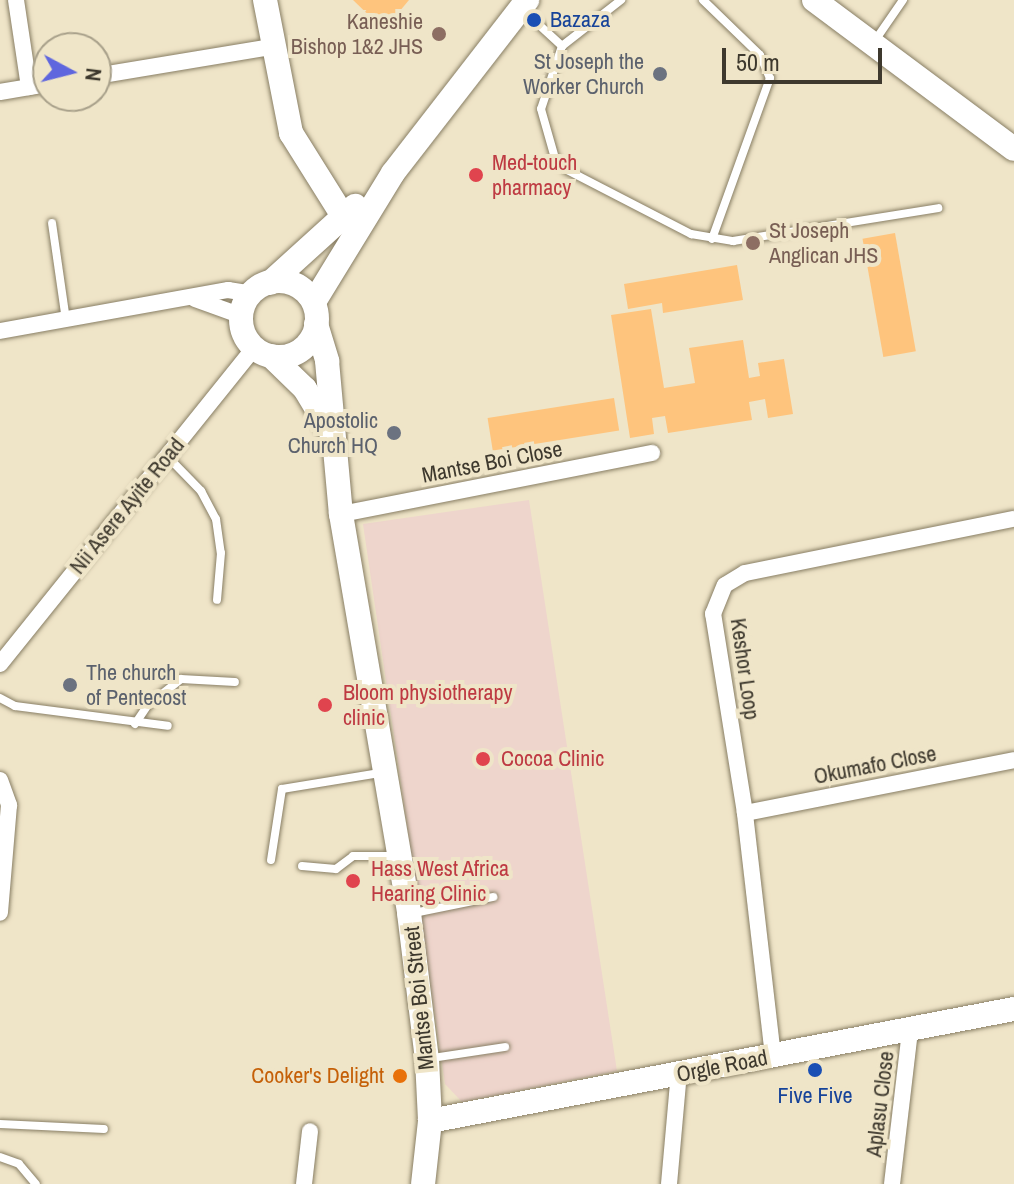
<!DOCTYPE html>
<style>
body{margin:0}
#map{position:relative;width:1014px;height:1184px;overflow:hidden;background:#efe5c8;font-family:"Archivo Narrow",sans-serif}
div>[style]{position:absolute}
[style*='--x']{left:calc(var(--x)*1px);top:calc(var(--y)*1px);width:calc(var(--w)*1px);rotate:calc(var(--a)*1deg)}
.medical>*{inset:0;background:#eed5cc}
.building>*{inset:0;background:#fec47d;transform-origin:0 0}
.roads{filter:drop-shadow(0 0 2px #887e64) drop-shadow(0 0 2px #887e64)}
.lane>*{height:8px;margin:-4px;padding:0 4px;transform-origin:4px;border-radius:4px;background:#fff}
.street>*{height:16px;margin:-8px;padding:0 8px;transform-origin:8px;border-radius:8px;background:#fff}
.secondary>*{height:24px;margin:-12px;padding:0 12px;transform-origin:12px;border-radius:12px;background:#fff}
.secondary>.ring{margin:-12px;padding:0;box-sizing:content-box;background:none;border:24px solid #fff;border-radius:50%}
.dots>*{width:22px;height:22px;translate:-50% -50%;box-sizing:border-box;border:4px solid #efe5c8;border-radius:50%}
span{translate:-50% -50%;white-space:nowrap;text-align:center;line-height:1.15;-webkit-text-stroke:8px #efe5c8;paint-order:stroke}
.transit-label{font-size:22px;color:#164399}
.left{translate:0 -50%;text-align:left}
.education-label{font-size:22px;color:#785e54}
.right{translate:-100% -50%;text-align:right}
.worship-label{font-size:22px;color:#5b616d}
.health-label{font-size:22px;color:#be3a42}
.street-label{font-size:22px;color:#3e392e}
.food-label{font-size:22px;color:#c56008}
.north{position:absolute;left:32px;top:32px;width:80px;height:80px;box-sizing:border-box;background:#efe5c8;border:2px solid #a8a08a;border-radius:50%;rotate:97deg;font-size:22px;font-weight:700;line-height:32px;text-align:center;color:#3e392e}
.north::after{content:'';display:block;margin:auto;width:28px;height:36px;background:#5f66de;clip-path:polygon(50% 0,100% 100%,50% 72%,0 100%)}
.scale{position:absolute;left:722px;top:48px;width:160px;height:36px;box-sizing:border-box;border:4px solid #3e392e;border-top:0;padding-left:10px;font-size:24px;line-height:28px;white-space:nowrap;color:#3e392e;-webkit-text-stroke:6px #efe5c8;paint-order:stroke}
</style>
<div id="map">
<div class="medical">
<i style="clip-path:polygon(529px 500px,617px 1071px,462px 1102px,445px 1084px,363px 524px)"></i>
</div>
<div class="building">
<i style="clip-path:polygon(353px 0,409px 0,384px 30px)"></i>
<i style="left:895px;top:233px;width:120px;height:33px;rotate:80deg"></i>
<i style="clip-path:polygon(737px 265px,743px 300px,663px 313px,662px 303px,628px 309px,624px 284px)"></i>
<i style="clip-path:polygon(651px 309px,664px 388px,695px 383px,689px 348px,743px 340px,749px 378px,760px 376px,758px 363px,784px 359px,793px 414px,768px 418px,765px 399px,749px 402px,752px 420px,668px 433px,665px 416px,652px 418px,654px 434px,630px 438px,611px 315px)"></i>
<i style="left:614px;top:398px;width:33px;height:128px;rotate:81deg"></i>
</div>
<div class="roads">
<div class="lane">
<i style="--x:703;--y:0;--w:79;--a:44"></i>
<i style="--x:760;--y:55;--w:25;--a:67"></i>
<i style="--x:770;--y:78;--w:171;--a:109.8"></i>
<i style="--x:524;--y:11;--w:52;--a:42.6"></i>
<i style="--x:562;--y:46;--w:66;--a:108.4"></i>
<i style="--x:541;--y:109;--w:51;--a:74.1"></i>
<i style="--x:555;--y:158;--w:17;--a:45"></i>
<i style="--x:567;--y:170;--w:140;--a:27.3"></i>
<i style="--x:691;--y:234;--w:43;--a:9.5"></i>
<i style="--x:733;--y:241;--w:208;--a:-9.1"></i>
<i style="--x:874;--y:42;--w:51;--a:-55.4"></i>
<i style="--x:562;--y:46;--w:75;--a:-37.9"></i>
<i style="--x:52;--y:223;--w:98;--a:81.8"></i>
<i style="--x:167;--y:456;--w:49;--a:45.8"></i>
<i style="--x:201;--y:491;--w:32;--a:62"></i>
<i style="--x:216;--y:519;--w:34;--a:82"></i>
<i style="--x:221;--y:553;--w:47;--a:94.9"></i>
<i style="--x:0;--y:698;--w:17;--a:28"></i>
<i style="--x:15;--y:706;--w:154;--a:7.4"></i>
<i style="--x:135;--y:724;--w:23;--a:-56"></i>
<i style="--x:148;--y:705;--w:42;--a:-38.2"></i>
<i style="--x:181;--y:679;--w:54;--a:3.2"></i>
<i style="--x:271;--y:860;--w:72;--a:-81.2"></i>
<i style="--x:282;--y:789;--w:99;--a:-9.3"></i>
<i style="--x:302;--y:866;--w:34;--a:5"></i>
<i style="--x:336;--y:869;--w:21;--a:-37"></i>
<i style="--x:353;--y:856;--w:42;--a:0"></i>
<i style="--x:414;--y:913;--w:81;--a:-11.4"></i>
<i style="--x:432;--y:1058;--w:74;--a:-8.6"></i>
<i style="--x:0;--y:1124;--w:104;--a:2.8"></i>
<i style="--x:0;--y:1157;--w:20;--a:20"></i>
<i style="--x:19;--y:1164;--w:26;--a:50"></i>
</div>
<div class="street">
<i style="--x:16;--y:0;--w:88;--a:81.5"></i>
<i style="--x:96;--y:76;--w:178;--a:-9.4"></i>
<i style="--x:0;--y:92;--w:49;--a:-9.5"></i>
<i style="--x:195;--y:299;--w:50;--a:19.9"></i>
<i style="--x:0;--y:331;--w:232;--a:-10.2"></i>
<i style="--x:228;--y:290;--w:24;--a:9"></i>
<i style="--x:341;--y:514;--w:317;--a:-11.1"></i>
<i style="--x:0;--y:664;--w:405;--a:-51.2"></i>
<i style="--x:0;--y:780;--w:27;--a:70"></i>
<i style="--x:9;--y:805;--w:108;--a:94.8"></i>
<i style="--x:745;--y:813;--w:274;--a:-11.1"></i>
<i style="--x:773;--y:1056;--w:245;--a:-96.6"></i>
<i style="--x:745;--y:813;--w:202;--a:-99.1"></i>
<i style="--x:713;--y:614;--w:31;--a:-68"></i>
<i style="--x:725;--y:585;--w:23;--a:-31"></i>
<i style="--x:745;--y:573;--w:274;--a:-11.4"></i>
<i style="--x:304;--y:1184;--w:53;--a:-83.5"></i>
<i style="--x:669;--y:1184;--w:111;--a:-84.9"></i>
<i style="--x:892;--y:1184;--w:155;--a:-83.3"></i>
</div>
<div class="secondary">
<i style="--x:265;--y:0;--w:136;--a:78.9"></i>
<i style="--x:291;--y:133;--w:98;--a:57.9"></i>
<i style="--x:814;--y:0;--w:249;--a:36.7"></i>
<i class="ring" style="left:241px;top:281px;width:52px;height:52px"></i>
<i style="--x:270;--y:283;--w:115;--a:-42.2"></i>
<i style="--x:314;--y:302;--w:151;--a:-58.5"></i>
<i style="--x:393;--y:173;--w:219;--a:-52.2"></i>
<i style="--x:316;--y:324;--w:39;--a:73"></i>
<i style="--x:327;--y:361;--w:154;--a:84.8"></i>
<i style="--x:341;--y:514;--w:405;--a:80.3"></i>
<i style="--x:409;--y:913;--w:147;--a:83"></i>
<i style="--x:427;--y:1059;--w:62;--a:87.2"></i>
<i style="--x:430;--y:1121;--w:63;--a:96.3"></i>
<i style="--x:271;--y:356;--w:47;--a:44.1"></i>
<i style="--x:305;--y:389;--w:47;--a:59"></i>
<i style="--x:430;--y:1121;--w:595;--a:-10.86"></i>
</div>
</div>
<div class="dots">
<i style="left:534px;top:20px;background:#1a4fb4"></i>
<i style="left:439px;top:34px;background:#8d6e63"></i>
<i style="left:660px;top:74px;background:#6b7280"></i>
<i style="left:476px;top:175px;background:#e0444e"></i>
<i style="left:753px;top:243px;background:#8d6e63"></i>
<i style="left:394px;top:433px;background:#6b7280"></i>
<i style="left:70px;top:685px;background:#6b7280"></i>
<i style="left:325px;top:705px;background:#e0444e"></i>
<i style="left:483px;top:759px;background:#e0444e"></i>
<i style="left:353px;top:881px;background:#e0444e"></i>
<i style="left:815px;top:1070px;background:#1a4fb4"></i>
<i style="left:400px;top:1076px;background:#e8710a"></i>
</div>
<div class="transit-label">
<span class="left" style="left:550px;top:20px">Bazaza</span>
<span style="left:815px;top:1096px">Five Five</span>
</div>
<div class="education-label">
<span class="right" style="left:423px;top:34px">Kaneshie<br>Bishop 1&amp;2 JHS</span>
<span class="left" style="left:769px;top:243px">St Joseph<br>Anglican JHS</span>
</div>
<div class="worship-label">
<span class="right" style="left:644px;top:74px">St Joseph the<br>Worker Church</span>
<span class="right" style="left:378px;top:433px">Apostolic<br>Church HQ</span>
<span class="left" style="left:86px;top:685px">The church<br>of Pentecost</span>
</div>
<div class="health-label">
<span class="left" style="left:492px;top:175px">Med-touch<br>pharmacy</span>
<span class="left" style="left:343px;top:705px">Bloom physiotherapy<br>clinic</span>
<span class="left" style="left:501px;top:759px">Cocoa Clinic</span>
<span class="left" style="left:371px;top:881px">Hass West Africa<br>Hearing Clinic</span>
</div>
<div class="street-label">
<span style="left:492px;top:462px;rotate:-11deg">Mantse Boi Close</span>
<span style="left:127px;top:506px;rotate:-51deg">Nii Asere Ayite Road</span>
<span style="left:745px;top:669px;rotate:82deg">Keshor Loop</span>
<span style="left:875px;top:765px;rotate:-11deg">Okumafo Close</span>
<span style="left:419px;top:998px;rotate:-96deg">Mantse Boi Street</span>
<span style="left:722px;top:1066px;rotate:-11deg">Orgle Road</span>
<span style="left:880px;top:1104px;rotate:-83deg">Aplasu Close</span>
</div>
<div class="food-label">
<span class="right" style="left:384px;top:1076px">Cooker's Delight</span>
</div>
<div class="north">N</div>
<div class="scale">50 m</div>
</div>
